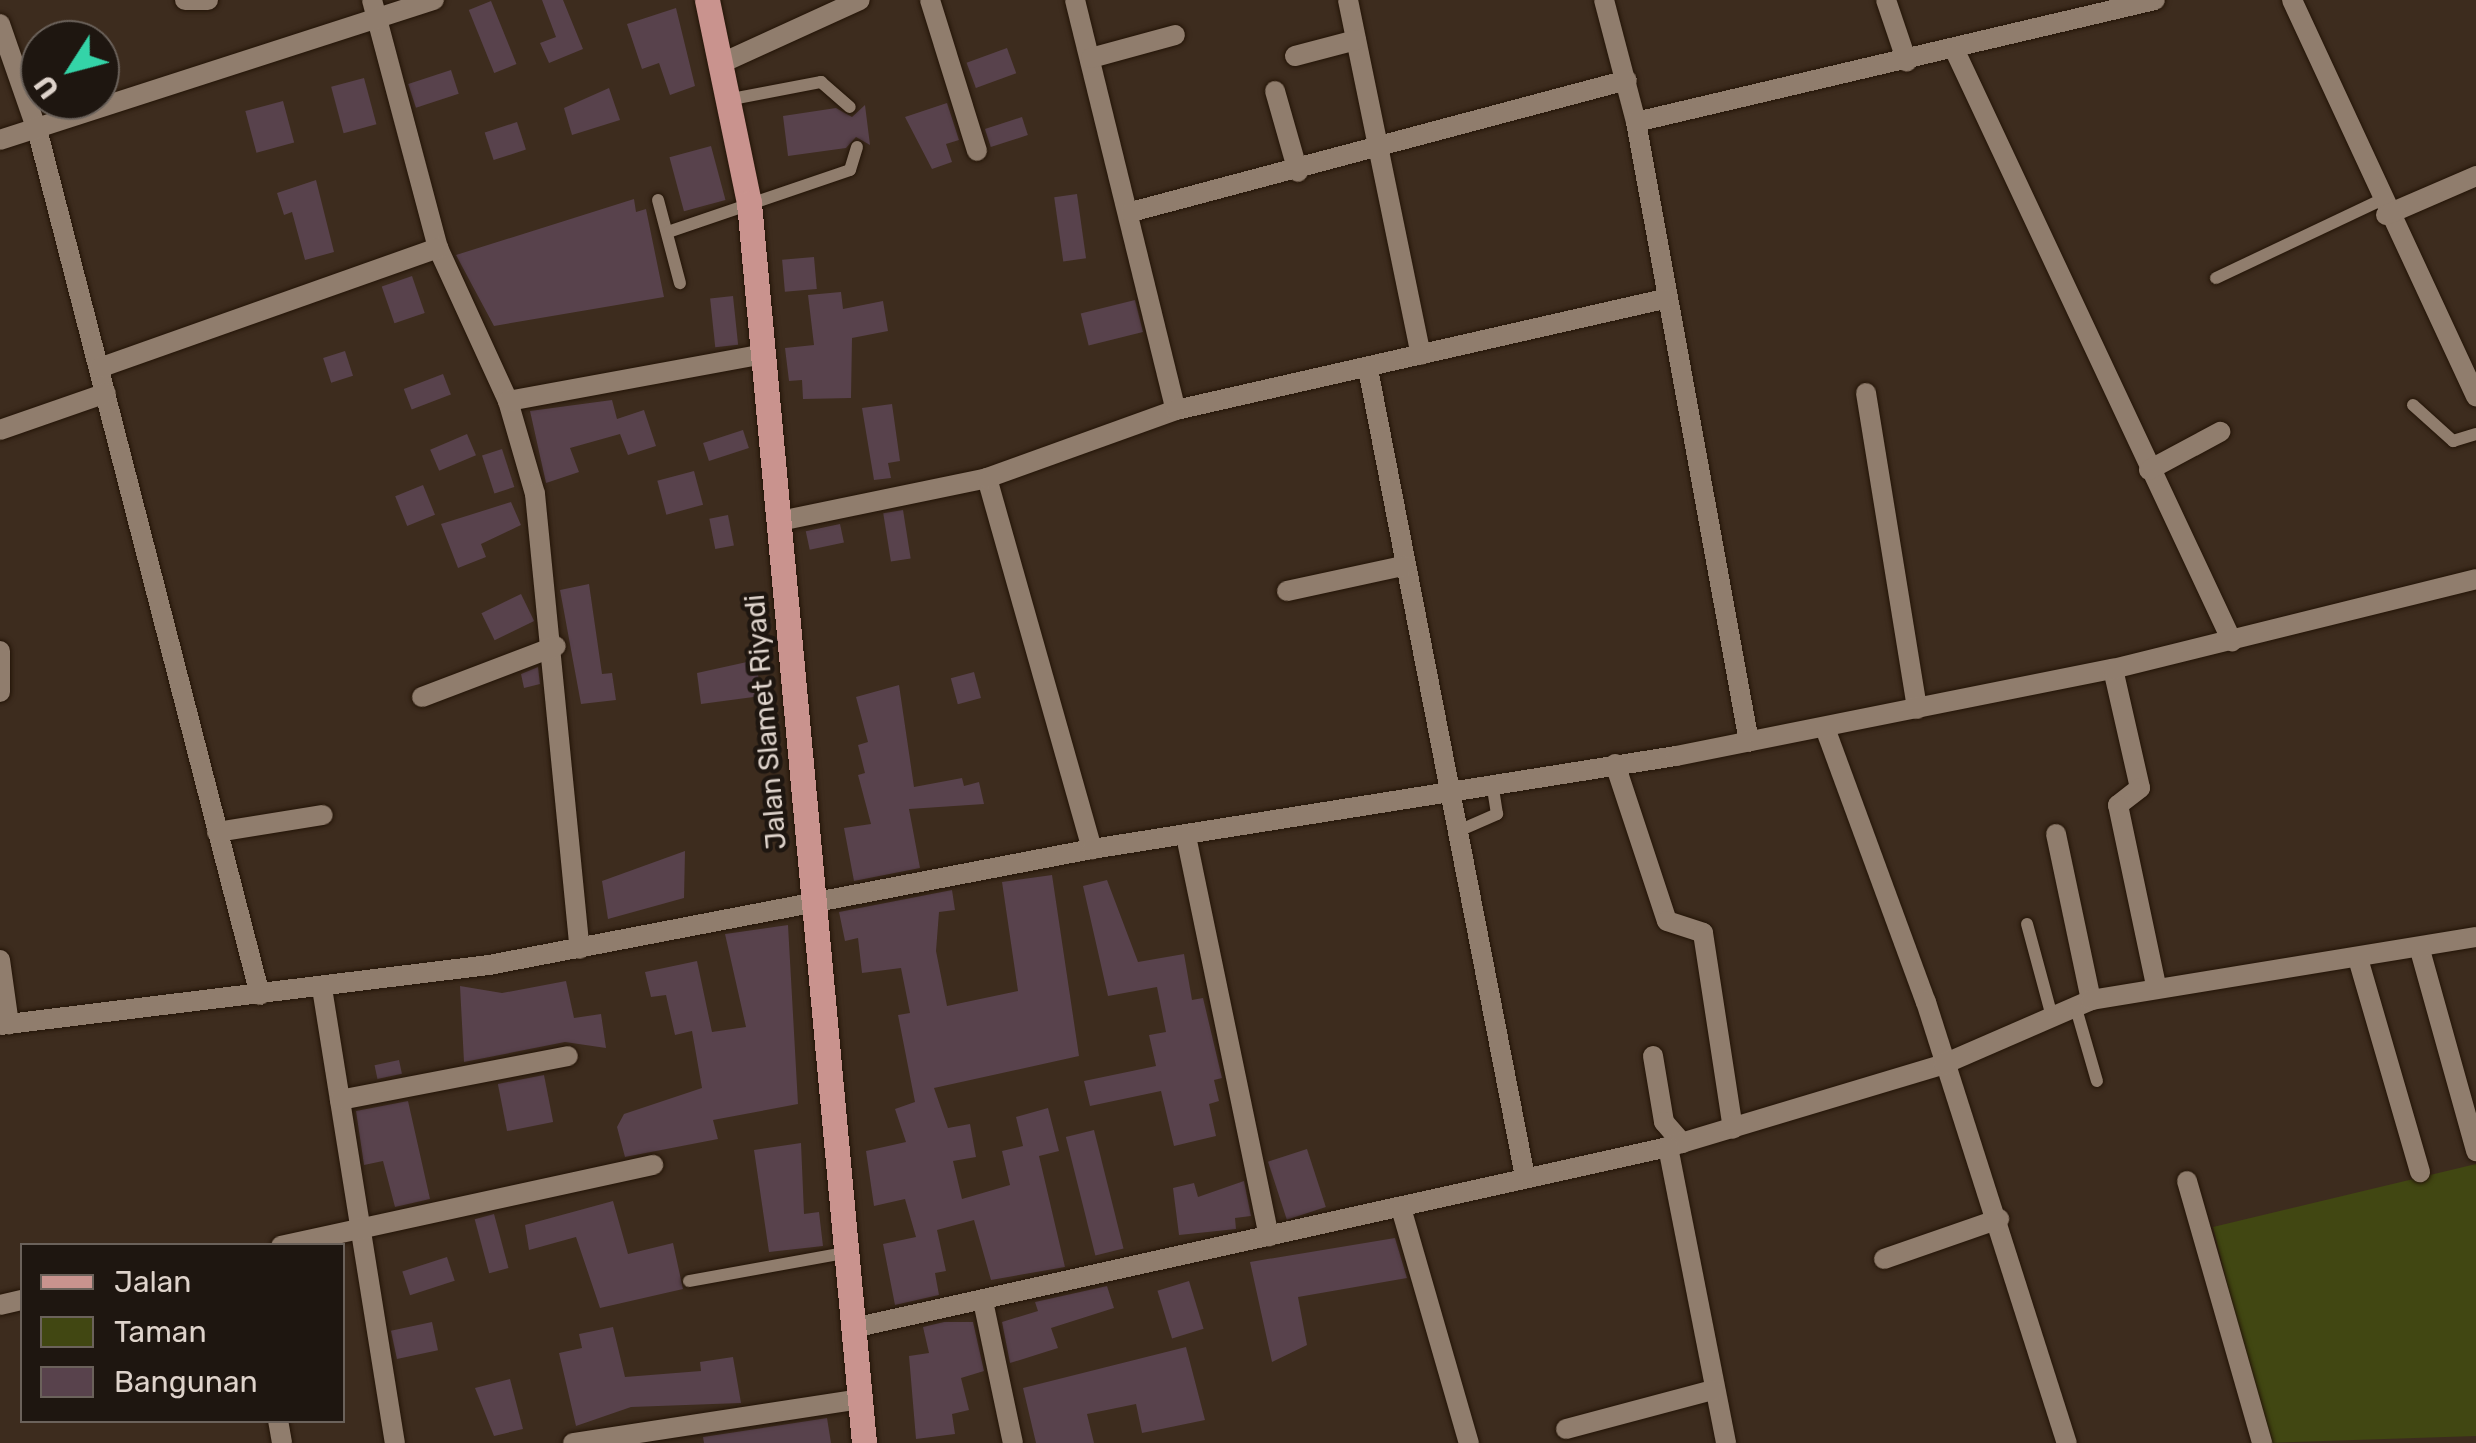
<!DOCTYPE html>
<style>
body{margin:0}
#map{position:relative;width:2476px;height:1443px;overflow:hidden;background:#3d2c1e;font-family:Rubik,sans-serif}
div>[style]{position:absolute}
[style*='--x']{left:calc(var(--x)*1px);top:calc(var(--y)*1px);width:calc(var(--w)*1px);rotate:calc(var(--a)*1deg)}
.green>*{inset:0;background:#414712}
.building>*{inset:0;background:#58424c;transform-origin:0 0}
.roads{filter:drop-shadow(0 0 2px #231407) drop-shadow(0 0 2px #231407)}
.service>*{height:12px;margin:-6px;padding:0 6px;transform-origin:6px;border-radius:6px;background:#907d6d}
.minor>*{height:20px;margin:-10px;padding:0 10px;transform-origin:10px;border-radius:10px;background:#907d6d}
.tertiary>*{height:20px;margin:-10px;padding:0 10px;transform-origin:10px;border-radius:10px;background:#907d6d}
.primary>*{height:25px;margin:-12.5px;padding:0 12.5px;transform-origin:12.5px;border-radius:12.5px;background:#c9938e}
span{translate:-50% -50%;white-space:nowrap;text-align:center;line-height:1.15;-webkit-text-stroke:9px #1e1610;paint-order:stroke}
.street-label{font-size:28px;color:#ded3cb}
.legend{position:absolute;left:20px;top:1243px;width:325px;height:180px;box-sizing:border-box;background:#1e1610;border:2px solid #6b625b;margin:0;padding:12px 18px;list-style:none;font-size:30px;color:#ded3cb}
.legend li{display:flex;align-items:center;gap:20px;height:50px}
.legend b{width:50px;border:2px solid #6b625b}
.north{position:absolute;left:20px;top:20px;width:100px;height:100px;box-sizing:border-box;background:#1e1610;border:2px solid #6b625b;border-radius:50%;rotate:234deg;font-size:28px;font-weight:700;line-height:40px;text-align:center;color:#ded3cb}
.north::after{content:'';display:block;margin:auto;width:35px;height:45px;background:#34d4a8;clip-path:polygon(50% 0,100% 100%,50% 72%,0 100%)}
</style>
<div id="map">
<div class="green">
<i style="clip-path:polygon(2476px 1164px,2476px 1436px,2267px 1443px,2213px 1227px)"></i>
</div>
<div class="building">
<i style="clip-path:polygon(542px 0,563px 0,583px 49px,549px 63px,540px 43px,556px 37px)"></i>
<i style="left:491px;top:1px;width:68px;height:24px;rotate:68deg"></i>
<i style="clip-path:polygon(676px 8px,695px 86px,670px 95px,659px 63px,642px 69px,627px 24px)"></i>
<i style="left:1007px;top:48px;width:27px;height:43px;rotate:70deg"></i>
<i style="left:451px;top:70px;width:25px;height:45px;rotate:72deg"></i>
<i style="left:364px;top:78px;width:48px;height:34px;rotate:75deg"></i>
<i style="clip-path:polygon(609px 88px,620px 120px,572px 135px,564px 108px)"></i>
<i style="left:283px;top:101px;width:43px;height:39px;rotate:75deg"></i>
<i style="clip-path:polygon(947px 103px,959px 140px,946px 144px,952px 162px,932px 169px,905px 117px)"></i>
<i style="clip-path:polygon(865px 105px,870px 145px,856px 137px,846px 148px,788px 156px,783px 116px,836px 108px,852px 117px)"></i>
<i style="left:1022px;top:117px;width:19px;height:39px;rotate:72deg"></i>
<i style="left:517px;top:122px;width:29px;height:34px;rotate:72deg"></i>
<i style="left:711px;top:146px;width:56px;height:43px;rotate:75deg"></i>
<i style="clip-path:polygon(316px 180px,334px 252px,305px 260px,292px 212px,284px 215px,277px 193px)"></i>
<i style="left:1077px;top:194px;width:65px;height:23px;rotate:82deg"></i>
<i style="clip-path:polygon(634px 199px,636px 212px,646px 209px,664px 297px,494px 326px,456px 255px)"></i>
<i style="left:814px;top:257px;width:32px;height:32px;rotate:85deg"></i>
<i style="left:412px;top:276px;width:39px;height:32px;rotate:71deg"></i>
<i style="clip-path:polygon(841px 292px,843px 309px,883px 301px,888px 331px,852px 338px,851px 398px,803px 399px,802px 380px,789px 381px,785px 348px,814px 345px,808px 295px)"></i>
<i style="left:733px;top:296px;width:49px;height:23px;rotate:84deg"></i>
<i style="left:1135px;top:300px;width:33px;height:56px;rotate:76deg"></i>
<i style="left:345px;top:351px;width:26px;height:23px;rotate:72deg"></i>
<i style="left:443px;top:374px;width:22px;height:42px;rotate:69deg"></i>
<i style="clip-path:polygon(612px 400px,617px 419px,644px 410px,656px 446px,628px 455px,620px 434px,570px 448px,579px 472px,546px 483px,530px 411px)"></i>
<i style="clip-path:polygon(892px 404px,900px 461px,888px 463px,891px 478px,874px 480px,862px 408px)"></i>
<i style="left:743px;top:430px;width:19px;height:42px;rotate:72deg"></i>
<i style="left:467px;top:434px;width:23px;height:40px;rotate:67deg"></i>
<i style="left:502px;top:449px;width:40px;height:21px;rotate:72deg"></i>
<i style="left:694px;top:471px;width:35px;height:38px;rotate:75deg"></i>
<i style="left:423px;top:485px;width:32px;height:30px;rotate:68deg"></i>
<i style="clip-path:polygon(511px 502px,521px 525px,481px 544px,486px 557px,458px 568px,441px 524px)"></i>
<i style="left:903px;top:510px;width:49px;height:20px;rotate:81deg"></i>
<i style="left:728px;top:515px;width:31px;height:19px;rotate:79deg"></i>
<i style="left:840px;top:524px;width:19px;height:35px;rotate:78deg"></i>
<i style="clip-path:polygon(589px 584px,602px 674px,612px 673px,616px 700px,581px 704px,560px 590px)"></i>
<i style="left:521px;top:594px;width:30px;height:44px;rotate:64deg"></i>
<i style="clip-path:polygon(756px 660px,761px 696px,701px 704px,697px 673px)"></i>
<i style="clip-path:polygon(538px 667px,540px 684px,524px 688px,521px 674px)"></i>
<i style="left:974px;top:672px;width:27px;height:24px;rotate:75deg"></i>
<i style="clip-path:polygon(899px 685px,914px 787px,962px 778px,964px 786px,979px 782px,984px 804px,909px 809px,920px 868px,854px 881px,844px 828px,871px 824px,858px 775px,865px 773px,858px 745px,868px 742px,856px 697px)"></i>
<i style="clip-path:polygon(685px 851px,684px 898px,608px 919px,602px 881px)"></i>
<i style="clip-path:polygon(1052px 875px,1079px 1056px,934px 1088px,948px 1128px,970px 1124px,976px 1157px,953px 1161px,962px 1199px,1010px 1185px,1002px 1151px,1023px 1146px,1016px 1117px,1048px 1108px,1059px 1151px,1039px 1156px,1065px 1267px,991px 1280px,974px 1220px,937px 1230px,946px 1271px,935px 1273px,939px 1295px,895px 1305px,883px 1244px,916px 1237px,905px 1199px,874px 1206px,866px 1151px,906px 1142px,895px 1109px,915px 1102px,898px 1015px,910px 1013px,901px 968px,862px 973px,858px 938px,845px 941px,839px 912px,952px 890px,955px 910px,939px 912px,936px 951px,947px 1006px,1018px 991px,1002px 882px)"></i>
<i style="clip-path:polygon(1107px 880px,1138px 962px,1184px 954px,1192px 1000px,1203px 998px,1222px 1078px,1214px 1080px,1219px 1101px,1209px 1104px,1216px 1136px,1174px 1146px,1161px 1091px,1090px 1106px,1084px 1081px,1156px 1066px,1149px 1035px,1166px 1032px,1157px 987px,1108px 996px,1083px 886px)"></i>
<i style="clip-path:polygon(788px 925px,798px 1104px,713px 1120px,718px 1139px,625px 1157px,617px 1127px,624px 1114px,702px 1088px,692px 1031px,675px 1035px,666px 995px,651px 997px,645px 972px,697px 961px,712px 1032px,746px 1027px,725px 934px)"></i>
<i style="clip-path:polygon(566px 981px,574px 1018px,601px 1014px,606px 1048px,565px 1042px,464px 1062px,460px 986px,502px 993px)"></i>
<i style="left:399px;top:1060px;width:14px;height:25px;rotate:78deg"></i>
<i style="left:544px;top:1075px;width:48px;height:47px;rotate:79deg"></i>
<i style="clip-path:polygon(408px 1101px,430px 1199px,395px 1207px,383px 1161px,364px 1165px,356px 1111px)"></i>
<i style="left:1094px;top:1130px;width:122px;height:29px;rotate:76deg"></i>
<i style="clip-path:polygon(801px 1143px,804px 1214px,819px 1212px,823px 1246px,769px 1252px,754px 1150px)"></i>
<i style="left:1307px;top:1149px;width:61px;height:41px;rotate:72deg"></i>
<i style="clip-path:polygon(1244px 1181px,1251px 1216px,1235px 1218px,1236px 1229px,1179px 1235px,1173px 1188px,1194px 1183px,1198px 1197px)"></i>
<i style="clip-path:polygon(613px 1201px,628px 1254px,673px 1243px,683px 1289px,600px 1308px,576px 1237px,529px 1250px,525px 1225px)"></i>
<i style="left:494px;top:1214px;width:56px;height:20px;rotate:75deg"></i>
<i style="clip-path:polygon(1395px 1238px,1407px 1278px,1298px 1297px,1307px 1345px,1272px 1362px,1250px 1262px)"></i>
<i style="left:447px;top:1257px;width:25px;height:47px;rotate:72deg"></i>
<i style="left:1189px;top:1281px;width:50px;height:33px;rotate:73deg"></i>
<i style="clip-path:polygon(1107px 1286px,1114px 1308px,1051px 1328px,1058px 1348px,1010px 1363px,1002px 1322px,1038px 1311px,1035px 1302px)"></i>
<i style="left:432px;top:1322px;width:29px;height:42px;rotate:78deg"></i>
<i style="clip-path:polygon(944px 1322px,973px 1322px,984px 1371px,961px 1378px,969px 1410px,952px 1414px,955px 1434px,916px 1439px,909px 1356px,929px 1353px,923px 1327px)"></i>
<i style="clip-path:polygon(613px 1327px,625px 1377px,701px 1371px,700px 1362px,733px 1357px,741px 1403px,631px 1407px,576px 1426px,559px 1353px,582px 1348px,579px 1334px)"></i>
<i style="clip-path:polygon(1186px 1347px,1205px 1420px,1142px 1433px,1136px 1404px,1087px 1414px,1094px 1443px,1036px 1443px,1023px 1388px)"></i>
<i style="clip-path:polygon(510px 1379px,523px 1429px,494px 1436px,475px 1388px)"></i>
<i style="clip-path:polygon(827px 1418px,831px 1443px,704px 1443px,703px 1437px)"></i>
</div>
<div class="roads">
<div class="service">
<i style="--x:732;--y:99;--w:91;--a:-10.8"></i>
<i style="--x:821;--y:82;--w:38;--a:41"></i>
<i style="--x:658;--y:200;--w:86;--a:75.2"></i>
<i style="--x:668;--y:232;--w:192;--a:-18.8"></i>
<i style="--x:850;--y:170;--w:24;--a:-73"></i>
<i style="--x:2216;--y:278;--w:180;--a:-25.3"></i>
<i style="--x:2413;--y:405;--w:54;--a:42"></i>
<i style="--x:2453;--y:441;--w:24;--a:-17"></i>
<i style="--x:1456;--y:832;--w:45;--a:-23.7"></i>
<i style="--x:1497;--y:814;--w:30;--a:-99"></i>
<i style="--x:2027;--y:924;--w:92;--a:74.9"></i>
<i style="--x:2075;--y:1005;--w:79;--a:73.9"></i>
<i style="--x:689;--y:1281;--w:158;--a:-10.2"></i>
</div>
<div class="minor">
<i style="--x:185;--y:0;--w:23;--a:0"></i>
<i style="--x:372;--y:0;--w:257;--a:75.1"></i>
<i style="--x:438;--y:248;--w:168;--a:65.4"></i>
<i style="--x:508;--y:401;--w:97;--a:73.8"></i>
<i style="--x:535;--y:494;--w:457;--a:84.4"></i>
<i style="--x:930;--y:0;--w:158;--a:72.7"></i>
<i style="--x:1075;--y:0;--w:422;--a:76.2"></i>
<i style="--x:1348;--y:0;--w:362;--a:78.4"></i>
<i style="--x:1604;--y:0;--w:126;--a:75.3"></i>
<i style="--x:1636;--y:122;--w:630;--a:79.67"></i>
<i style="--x:1886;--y:0;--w:65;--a:71.3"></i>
<i style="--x:2292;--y:0;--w:437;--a:65.1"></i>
<i style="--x:0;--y:24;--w:115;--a:70.8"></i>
<i style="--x:38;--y:133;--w:890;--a:75.56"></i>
<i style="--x:1956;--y:53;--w:650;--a:64.86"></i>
<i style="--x:1295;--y:56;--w:63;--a:-14.7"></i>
<i style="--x:1091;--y:58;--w:87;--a:-15.3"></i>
<i style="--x:1275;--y:91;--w:84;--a:74.1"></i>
<i style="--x:1636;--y:122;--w:533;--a:-13.23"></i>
<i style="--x:0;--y:140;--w:456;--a:-17.9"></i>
<i style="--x:1131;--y:212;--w:513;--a:-14.9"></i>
<i style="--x:2386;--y:215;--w:98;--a:-23.4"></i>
<i style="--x:99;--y:368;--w:360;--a:-19.5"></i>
<i style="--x:1368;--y:369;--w:823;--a:79"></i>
<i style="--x:1866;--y:393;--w:320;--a:80.8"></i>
<i style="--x:508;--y:401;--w:260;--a:-10.4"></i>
<i style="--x:0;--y:430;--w:112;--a:-19.2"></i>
<i style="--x:2149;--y:470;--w:81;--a:-28.2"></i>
<i style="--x:987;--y:478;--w:386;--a:74.2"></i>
<i style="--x:780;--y:521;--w:211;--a:-11.7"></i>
<i style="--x:987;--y:478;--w:201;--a:-19.8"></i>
<i style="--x:1176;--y:410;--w:500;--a:-12.81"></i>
<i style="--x:1287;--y:591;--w:119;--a:-12.2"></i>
<i style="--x:0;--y:651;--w:41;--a:90"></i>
<i style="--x:2113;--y:669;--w:122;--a:77.2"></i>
<i style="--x:2140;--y:788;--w:28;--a:142"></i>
<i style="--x:2118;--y:805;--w:185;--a:78.1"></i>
<i style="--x:422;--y:697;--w:143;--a:-20.8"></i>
<i style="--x:1825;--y:728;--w:292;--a:69.8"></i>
<i style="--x:1926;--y:1002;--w:463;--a:72.3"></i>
<i style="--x:1615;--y:764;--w:165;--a:71.7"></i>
<i style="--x:1667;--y:921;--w:38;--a:18"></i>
<i style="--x:1703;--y:933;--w:198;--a:81.3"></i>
<i style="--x:217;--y:832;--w:107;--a:-9.1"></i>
<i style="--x:2056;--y:834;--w:170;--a:78.1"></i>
<i style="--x:1186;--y:836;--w:409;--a:78.3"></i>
<i style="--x:2420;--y:950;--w:209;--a:74.4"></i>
<i style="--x:0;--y:960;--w:65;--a:82"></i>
<i style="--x:2359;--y:962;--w:219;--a:73.8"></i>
<i style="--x:322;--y:988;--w:461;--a:80.9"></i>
<i style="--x:0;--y:1025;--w:493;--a:-7"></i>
<i style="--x:489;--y:965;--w:614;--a:-10.89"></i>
<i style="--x:1092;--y:849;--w:591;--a:-9.05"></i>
<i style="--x:1676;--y:756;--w:446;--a:-11.3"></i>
<i style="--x:2113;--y:669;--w:374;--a:-13.9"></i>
<i style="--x:1653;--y:1056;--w:67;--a:80.5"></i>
<i style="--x:1664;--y:1122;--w:28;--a:49"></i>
<i style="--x:340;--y:1100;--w:232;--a:-10.9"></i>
<i style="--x:1668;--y:1147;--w:288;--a:-16.7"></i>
<i style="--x:1944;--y:1064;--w:160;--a:-23.5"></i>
<i style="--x:2091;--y:1000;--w:390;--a:-9.3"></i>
<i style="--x:2187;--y:1181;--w:273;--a:74"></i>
<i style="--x:1401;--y:1208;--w:245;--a:73.9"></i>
<i style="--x:281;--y:1246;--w:381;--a:-12.3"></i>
<i style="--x:1884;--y:1259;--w:122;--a:-19.2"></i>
<i style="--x:983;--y:1301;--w:145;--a:78.1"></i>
<i style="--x:0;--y:1305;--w:23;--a:-13"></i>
<i style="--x:853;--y:1328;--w:835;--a:-12.52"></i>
<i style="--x:1668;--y:1147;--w:302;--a:78.9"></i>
<i style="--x:278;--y:1420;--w:23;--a:80"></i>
<i style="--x:1566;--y:1429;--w:152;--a:-14.9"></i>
<i style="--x:573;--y:1443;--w:290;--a:-8.7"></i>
</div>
<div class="tertiary">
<i style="--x:724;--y:62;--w:149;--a:-24.5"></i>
</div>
<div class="primary">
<i style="--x:707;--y:0;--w:207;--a:78.3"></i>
<i style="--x:749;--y:203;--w:1245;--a:84.7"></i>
</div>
</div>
<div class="street-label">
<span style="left:766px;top:722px;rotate:-95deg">Jalan Slamet Riyadi</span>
</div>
<ul class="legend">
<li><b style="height:12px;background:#c9938e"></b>Jalan</li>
<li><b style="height:28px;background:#414712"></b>Taman</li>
<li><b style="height:28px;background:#58424c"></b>Bangunan</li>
</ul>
<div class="north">U</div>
</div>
